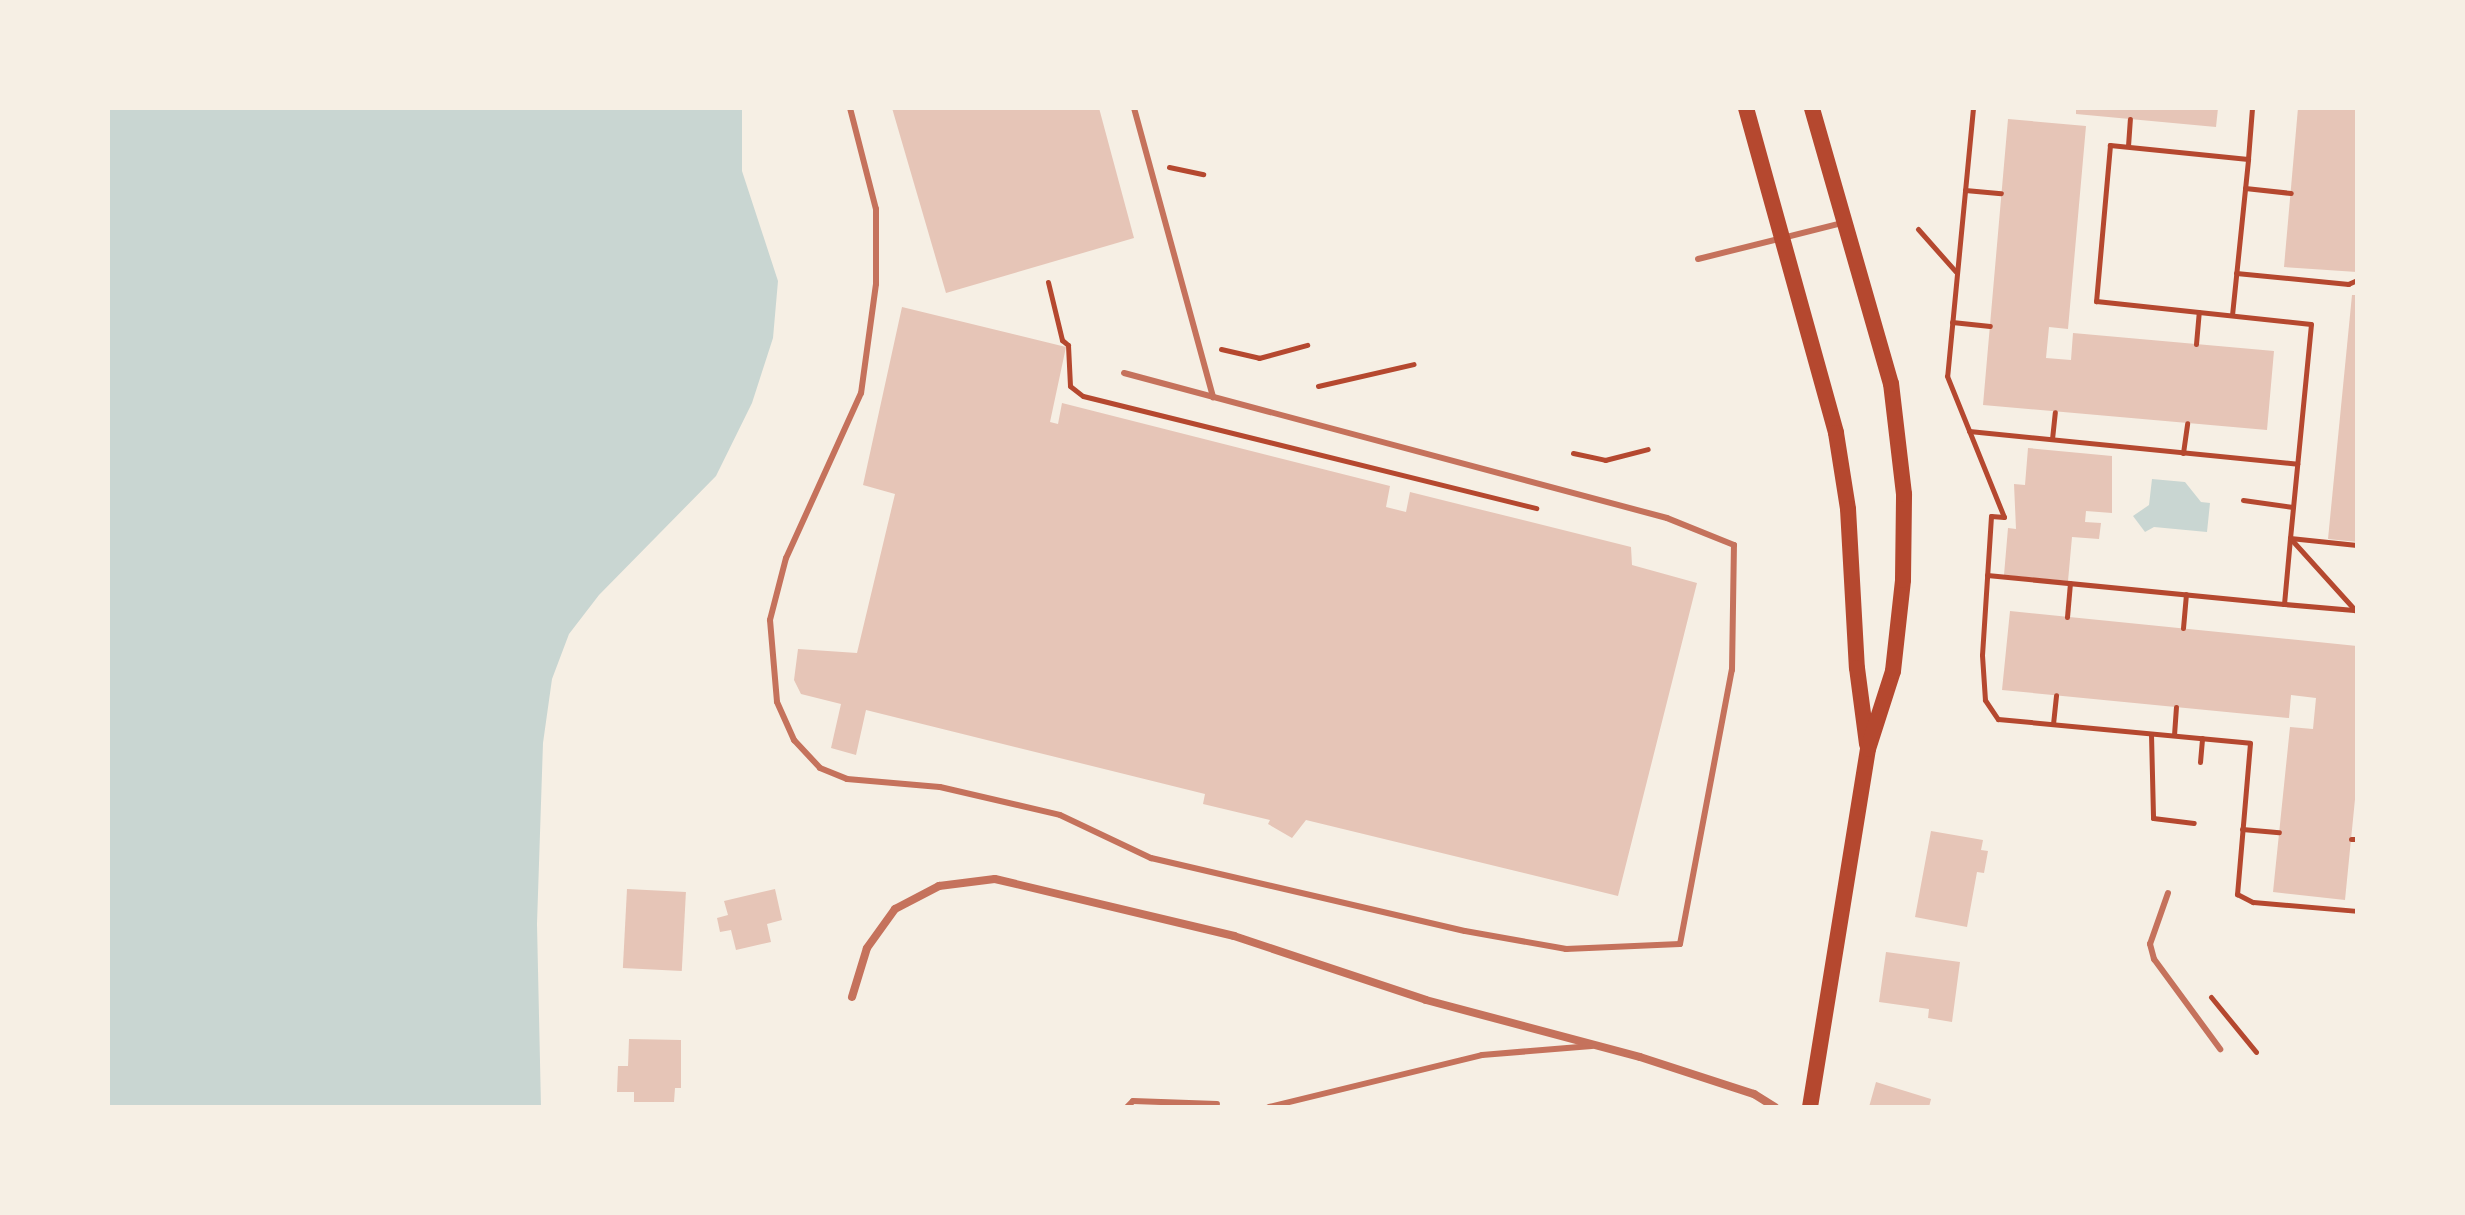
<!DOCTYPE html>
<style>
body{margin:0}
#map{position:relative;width:2465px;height:1215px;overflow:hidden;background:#f6efe4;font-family:"Playfair Display",serif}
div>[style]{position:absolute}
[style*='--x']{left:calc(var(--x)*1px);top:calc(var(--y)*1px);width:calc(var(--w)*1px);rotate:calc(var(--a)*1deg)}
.water>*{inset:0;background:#c9d6d2}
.building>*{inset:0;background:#e6c5b7;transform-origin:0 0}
.path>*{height:5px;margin:-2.5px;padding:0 2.5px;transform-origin:2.5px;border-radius:2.5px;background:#b5482f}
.service>*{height:6px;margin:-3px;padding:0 3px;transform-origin:3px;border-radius:3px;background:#c5725c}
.minor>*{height:8px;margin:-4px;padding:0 4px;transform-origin:4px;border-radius:4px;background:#c5725c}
.secondary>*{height:16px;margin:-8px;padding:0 8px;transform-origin:8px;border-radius:8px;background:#b5482f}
span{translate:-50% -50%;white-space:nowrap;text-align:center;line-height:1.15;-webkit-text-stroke:8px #f6efe4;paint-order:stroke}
.frame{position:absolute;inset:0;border:110px solid #f6efe4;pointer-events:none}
</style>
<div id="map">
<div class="water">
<i style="clip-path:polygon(108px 108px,742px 108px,742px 171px,778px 281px,773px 338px,752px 403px,716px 476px,599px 595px,569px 634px,552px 679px,543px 743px,537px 924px,541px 1107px,108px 1107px)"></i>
<i style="clip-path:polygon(2152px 479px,2185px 482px,2201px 502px,2210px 503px,2207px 532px,2154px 527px,2145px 532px,2133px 516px,2149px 505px)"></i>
</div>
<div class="building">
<i style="clip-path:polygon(892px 108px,1099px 108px,1134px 238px,946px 293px)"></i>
<i style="clip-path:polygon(2076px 108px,2218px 108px,2216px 127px,2076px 114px)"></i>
<i style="clip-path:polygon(2298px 108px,2357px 108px,2357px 272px,2284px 267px)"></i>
<i style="clip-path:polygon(2008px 119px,2086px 126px,2068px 329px,2049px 327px,2046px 358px,2071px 360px,2073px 333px,2274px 351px,2267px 430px,1983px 405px)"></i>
<i style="clip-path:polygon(2352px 295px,2357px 295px,2357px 542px,2328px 539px)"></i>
<i style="clip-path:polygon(902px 307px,1066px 347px,1050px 422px,1058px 424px,1062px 403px,1390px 486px,1386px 507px,1406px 512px,1410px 492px,1631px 547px,1632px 565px,1697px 583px,1618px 896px,1306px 820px,1292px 838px,1268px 824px,1270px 820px,1203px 804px,1205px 794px,866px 710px,856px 755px,831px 748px,841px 704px,801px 694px,794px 680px,798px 649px,857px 653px,895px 494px,863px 485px)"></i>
<i style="clip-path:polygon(2028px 448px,2112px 456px,2112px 513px,2086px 511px,2085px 522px,2101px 523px,2099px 539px,2072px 537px,2068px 581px,2004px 575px,2008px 528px,2016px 529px,2014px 484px,2025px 485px)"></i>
<i style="clip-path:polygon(2010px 611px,2357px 646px,2357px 779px,2345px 900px,2273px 892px,2290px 727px,2313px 729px,2316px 698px,2291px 695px,2289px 718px,2002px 690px)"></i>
<i style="clip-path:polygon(1931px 831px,1983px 840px,1981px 850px,1988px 851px,1984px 873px,1977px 872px,1967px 927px,1915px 917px)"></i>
<i style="left:627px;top:889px;width:59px;height:79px;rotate:3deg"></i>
<i style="clip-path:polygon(775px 889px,782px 920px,767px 924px,771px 942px,736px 950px,731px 930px,720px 932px,717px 918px,728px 915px,724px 901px)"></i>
<i style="clip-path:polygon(1886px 952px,1960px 962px,1952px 1022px,1928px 1018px,1929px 1009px,1879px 1002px)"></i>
<i style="clip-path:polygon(629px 1039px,681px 1040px,681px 1088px,675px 1088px,674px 1102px,634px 1102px,634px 1092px,617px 1092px,618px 1066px,628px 1066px)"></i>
<i style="clip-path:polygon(1876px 1082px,1931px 1099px,1929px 1107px,1869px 1107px)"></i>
</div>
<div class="path">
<i style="--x:1973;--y:108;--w:269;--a:95.5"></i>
<i style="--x:1947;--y:376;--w:152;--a:68"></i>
<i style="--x:2004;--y:517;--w:13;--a:-176"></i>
<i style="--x:1991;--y:516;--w:139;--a:93.7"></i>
<i style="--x:1982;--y:655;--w:45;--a:86.2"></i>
<i style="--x:1985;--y:700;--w:23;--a:56"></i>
<i style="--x:1998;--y:719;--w:253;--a:5.4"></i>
<i style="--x:2250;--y:743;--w:152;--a:94.9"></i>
<i style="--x:2237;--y:894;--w:18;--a:27"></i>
<i style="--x:2253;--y:902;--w:104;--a:4.9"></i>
<i style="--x:2252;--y:108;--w:51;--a:94.5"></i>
<i style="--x:2248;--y:159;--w:139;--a:-174.2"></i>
<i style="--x:2110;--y:145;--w:157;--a:95.1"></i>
<i style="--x:2096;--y:301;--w:216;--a:6.1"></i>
<i style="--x:2311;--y:324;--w:215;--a:95.6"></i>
<i style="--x:2290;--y:538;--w:98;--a:47.9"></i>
<i style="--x:2128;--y:146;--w:27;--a:-86"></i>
<i style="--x:1169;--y:167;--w:35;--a:12"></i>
<i style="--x:2245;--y:188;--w:46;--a:6.2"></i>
<i style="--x:1965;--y:190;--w:36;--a:5"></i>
<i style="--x:1918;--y:229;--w:57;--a:48.5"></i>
<i style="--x:2236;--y:273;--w:113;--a:5.6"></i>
<i style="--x:2348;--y:284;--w:10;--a:-24"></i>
<i style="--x:1048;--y:282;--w:60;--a:76.4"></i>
<i style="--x:1062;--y:340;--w:8;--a:40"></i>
<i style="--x:1068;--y:345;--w:41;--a:87.2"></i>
<i style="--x:1070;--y:386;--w:16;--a:38"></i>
<i style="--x:1083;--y:396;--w:467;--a:13.9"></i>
<i style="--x:2232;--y:315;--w:157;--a:-84.1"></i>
<i style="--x:1952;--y:322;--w:38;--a:6"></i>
<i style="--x:2196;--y:344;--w:32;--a:-85"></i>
<i style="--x:1221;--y:349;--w:39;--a:13"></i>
<i style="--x:1259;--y:358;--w:50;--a:-15.2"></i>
<i style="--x:1318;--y:386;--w:98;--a:-12.9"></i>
<i style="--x:1969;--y:431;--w:330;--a:5.7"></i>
<i style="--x:2052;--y:439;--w:27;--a:-84"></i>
<i style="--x:1573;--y:453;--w:33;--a:12"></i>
<i style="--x:1605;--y:460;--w:44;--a:-14.3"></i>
<i style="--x:2183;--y:453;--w:30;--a:-82"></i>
<i style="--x:2243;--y:500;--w:50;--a:8"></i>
<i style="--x:1987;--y:575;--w:298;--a:5.6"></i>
<i style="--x:2284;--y:604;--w:66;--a:-84.8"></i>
<i style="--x:2290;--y:538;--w:67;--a:6"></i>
<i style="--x:2284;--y:604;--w:70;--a:4.9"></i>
<i style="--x:2067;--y:617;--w:34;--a:-85"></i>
<i style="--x:2183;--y:628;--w:34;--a:-85"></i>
<i style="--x:2053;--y:724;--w:29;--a:-84"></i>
<i style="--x:2151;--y:734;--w:84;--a:88.6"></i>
<i style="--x:2153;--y:818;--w:41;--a:7"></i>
<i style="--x:2174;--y:735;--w:28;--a:-86"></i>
<i style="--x:2200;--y:762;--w:24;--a:-85"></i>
<i style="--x:2242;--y:829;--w:37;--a:5"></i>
<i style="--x:2351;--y:839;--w:6;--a:0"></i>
<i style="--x:2211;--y:997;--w:71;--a:50.7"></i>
</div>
<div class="service">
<i style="--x:850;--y:108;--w:104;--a:75.6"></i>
<i style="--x:876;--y:209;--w:75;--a:90"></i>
<i style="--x:876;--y:284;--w:110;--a:97.8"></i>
<i style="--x:861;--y:393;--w:181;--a:114.4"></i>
<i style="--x:786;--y:558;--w:64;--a:104.5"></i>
<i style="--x:770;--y:620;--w:82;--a:85.1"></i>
<i style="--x:777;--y:702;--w:42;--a:65.9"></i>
<i style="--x:794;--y:740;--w:38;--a:47"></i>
<i style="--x:820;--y:768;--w:29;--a:22"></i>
<i style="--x:847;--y:779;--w:93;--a:4.9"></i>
<i style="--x:940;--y:787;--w:123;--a:13.1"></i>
<i style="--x:1060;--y:815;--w:101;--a:25.3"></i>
<i style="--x:1151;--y:858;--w:322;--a:13.1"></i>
<i style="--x:1465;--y:931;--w:103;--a:10.1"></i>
<i style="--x:1566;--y:949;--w:114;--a:-2.5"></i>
<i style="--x:1680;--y:944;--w:279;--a:-79.3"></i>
<i style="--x:1732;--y:670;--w:125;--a:-89.1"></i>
<i style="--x:1734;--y:545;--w:72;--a:-158.1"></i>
<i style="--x:1667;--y:518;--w:562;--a:-165.05"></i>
<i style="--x:1134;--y:108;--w:300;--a:74.7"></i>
<i style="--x:1698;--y:259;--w:148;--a:-14"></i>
<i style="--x:2168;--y:893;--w:54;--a:109.4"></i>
<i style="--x:2150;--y:944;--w:16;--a:75"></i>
<i style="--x:2154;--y:959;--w:112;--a:53.7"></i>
<i style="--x:1127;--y:1107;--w:8;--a:-45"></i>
<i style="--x:1133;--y:1101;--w:84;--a:2"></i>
<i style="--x:1269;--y:1107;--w:219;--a:-13.7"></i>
<i style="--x:1482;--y:1055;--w:110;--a:-4.7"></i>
</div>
<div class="minor">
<i style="--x:852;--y:997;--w:51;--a:-73"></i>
<i style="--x:867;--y:948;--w:48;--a:-54.3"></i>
<i style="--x:895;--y:909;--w:50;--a:-27.6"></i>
<i style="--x:939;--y:886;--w:56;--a:-7.1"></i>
<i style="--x:995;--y:879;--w:246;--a:13.4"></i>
<i style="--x:1234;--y:936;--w:202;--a:18.4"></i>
<i style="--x:1426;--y:1000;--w:221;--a:14.9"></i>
<i style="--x:1640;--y:1057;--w:120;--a:18"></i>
<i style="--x:1754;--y:1094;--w:25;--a:32"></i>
</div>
<div class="secondary">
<i style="--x:1746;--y:108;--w:337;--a:74.5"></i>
<i style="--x:1836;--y:433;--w:77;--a:81"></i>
<i style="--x:1848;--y:509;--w:159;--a:86.8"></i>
<i style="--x:1857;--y:668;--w:77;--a:82.5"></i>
<i style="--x:1810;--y:1107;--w:363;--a:-80.8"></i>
<i style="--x:1868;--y:749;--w:82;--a:-72.2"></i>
<i style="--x:1893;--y:671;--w:92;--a:-83.7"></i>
<i style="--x:1903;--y:580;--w:86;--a:-89.3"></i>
<i style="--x:1904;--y:494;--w:111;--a:-96.7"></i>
<i style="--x:1891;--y:384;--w:287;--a:-106"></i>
</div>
<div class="frame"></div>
</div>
